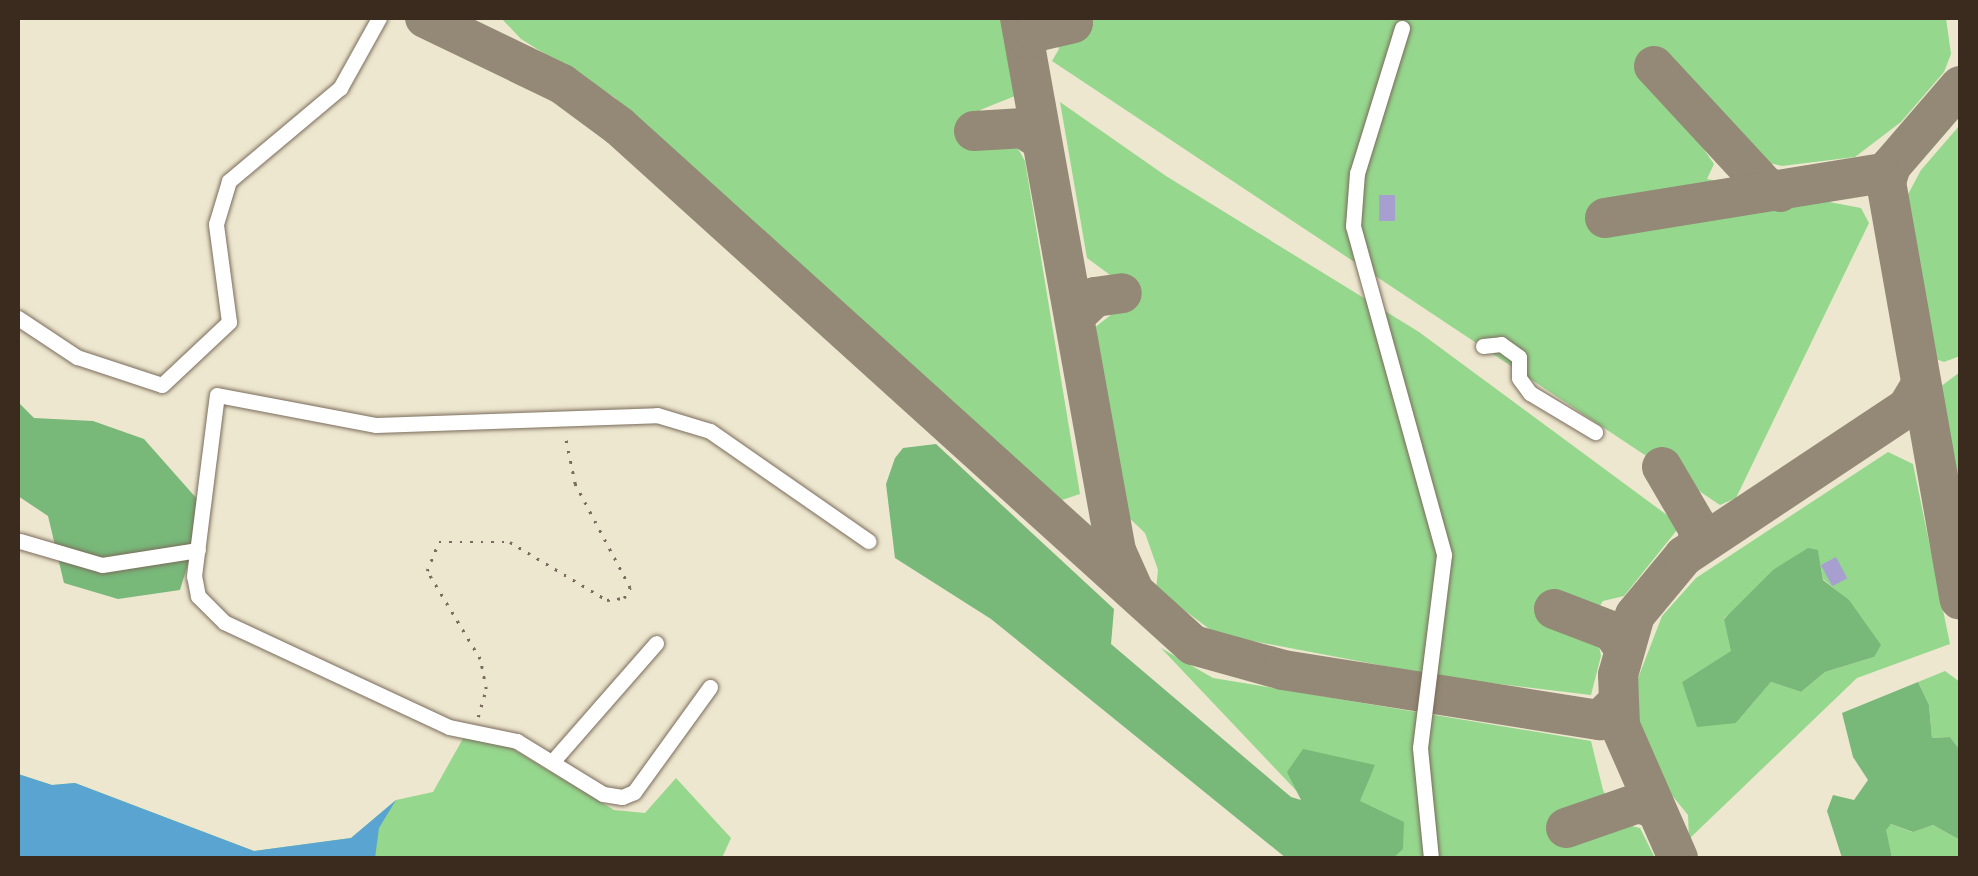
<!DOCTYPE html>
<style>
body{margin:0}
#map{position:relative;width:1978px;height:876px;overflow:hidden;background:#eee7cf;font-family:"Sorts Mill Goudy",serif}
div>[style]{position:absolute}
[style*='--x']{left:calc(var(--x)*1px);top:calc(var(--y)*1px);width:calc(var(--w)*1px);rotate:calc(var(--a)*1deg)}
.green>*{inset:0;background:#96d78e}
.forest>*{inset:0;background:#78b879}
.water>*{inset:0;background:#59a4d1}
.taxiway>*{height:40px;margin:-20px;padding:0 20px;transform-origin:20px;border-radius:20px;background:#948876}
.building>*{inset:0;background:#a79fd0;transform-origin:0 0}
.path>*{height:2.5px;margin-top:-1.25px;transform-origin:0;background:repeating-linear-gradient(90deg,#7a6c5c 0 2.5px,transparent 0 10.5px)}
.roads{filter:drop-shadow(0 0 2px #7a6c5c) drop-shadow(0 0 2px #7a6c5c)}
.minor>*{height:15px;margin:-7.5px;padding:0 7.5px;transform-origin:7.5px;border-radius:7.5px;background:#fff}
span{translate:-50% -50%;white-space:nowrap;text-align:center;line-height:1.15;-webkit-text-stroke:8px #f6f6f2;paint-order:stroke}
.frame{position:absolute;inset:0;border:20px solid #3b2a1e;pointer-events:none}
</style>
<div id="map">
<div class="green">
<i style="clip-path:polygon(501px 18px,1003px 18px,1015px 96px,980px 110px,987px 148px,1017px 147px,1025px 161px,1080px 494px,1062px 500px,1039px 483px,614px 97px,521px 39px)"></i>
<i style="clip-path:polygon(1050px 18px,1946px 18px,1951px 54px,1944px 72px,1901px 122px,1855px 157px,1782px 166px,1703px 148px,1714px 164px,1707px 179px,1861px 208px,1869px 223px,1736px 498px,1720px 505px,1052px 61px,1059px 49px)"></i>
<i style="clip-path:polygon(1060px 102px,1166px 176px,1419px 332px,1675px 521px,1677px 530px,1624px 596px,1603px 601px,1582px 634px,1599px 645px,1601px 656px,1591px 695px,1442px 677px,1216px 634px,1156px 589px,1158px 570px,1145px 533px,1126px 515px,1094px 328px,1116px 311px,1110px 275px,1087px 258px)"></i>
<i style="clip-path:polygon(1960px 125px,1960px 356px,1944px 362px,1933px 358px,1905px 200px,1921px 170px)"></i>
<i style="clip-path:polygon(1960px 372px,1960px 492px,1940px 387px)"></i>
<i style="clip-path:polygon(evenodd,1888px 452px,1913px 464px,1950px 644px,1857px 678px,1689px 839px,1688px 815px,1661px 782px,1638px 727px,1635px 686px,1662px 616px,1696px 578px,1888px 452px,1818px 551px,1823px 579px,1849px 601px,1874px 657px,1825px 672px,1801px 692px,1771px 682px,1736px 723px,1682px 682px,1732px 651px,1724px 618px,1818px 551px)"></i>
<i style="clip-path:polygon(1161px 648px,1213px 678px,1591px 741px,1603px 790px,1620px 823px,1640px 828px,1655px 858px,1360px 858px)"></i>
<i style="clip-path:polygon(1945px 671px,1960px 682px,1960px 750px,1950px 737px,1932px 738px,1929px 705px,1918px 682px)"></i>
<i style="clip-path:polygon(465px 735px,493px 737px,614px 810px,645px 813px,676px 778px,731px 838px,722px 858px,18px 858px,18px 774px,52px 785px,75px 783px,254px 851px,351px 838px,396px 800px,433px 792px)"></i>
<i style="clip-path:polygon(1891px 824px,1912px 832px,1933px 825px,1960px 840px,1960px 858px,1892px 858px,1885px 830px)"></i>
</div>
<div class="forest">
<i style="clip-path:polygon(18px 402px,34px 418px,93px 421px,144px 439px,205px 508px,180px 590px,118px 599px,64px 583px,48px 516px,18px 496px)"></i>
<i style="clip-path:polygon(936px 444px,1114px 609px,1111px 644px,1291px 797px,1301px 800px,1287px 772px,1303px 749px,1375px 765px,1360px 801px,1404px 822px,1403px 849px,1393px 858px,1286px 858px,991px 619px,895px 558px,886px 484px,895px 458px,903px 448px)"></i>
<i style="clip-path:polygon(1808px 548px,1818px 550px,1823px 580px,1849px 600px,1881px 645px,1874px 657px,1825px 672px,1801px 692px,1771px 682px,1736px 723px,1697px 727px,1682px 682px,1731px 651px,1724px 619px,1773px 570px)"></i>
<i style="clip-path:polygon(1918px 682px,1929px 705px,1932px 738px,1950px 737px,1960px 750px,1960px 840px,1933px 825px,1913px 832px,1891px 824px,1886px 830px,1892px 858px,1842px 858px,1827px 811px,1833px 795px,1854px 800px,1868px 780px,1853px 757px,1842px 713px)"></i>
</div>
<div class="water">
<i style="clip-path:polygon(18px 774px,52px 785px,75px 783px,254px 851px,351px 838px,396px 800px,379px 828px,375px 858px,18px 858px)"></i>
</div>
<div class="taxiway">
<i style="--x:425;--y:18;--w:152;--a:25.7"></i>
<i style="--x:562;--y:84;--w:71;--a:36.4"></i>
<i style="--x:619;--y:126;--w:774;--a:42.12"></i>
<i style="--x:1193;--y:645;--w:93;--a:15.5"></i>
<i style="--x:1283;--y:670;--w:321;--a:9"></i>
<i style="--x:1600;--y:720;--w:20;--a:-45"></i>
<i style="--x:1020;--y:18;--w:542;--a:79.79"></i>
<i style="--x:1116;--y:551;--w:44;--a:65.8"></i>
<i style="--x:1029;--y:40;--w:10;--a:-53"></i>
<i style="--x:1035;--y:32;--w:39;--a:-13"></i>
<i style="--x:1654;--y:66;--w:163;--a:47.2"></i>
<i style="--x:1765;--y:186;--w:16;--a:22"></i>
<i style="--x:1960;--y:86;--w:106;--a:130.8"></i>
<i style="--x:1891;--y:166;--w:17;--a:107"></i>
<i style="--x:1886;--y:182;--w:424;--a:80"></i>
<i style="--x:974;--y:131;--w:50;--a:-3.4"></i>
<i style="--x:1024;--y:128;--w:11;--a:38"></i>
<i style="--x:1605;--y:218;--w:277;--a:-9.2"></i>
<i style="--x:1079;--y:312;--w:22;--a:-43"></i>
<i style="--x:1095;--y:297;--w:27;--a:-8"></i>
<i style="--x:1662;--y:467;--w:73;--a:59.6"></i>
<i style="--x:1699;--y:530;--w:9;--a:96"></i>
<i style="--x:1554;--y:609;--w:64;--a:21"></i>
<i style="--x:1614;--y:632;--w:9;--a:63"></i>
<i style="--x:1566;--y:828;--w:76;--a:-19.1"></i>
<i style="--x:1638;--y:803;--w:9;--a:18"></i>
<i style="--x:1678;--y:858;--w:144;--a:-113.7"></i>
<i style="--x:1620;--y:726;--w:51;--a:-92.2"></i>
<i style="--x:1618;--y:675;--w:62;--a:-74.2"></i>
<i style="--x:1635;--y:615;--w:77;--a:-50.3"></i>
<i style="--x:1684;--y:556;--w:268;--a:-33.6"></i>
<i style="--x:1907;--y:408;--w:26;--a:-59"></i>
</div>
<div class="building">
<i style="left:1379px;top:195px;width:16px;height:26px"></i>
<i style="left:1836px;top:557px;width:24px;height:17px;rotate:62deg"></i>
</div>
<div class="path">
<i style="--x:478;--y:717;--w:29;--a:-74"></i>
<i style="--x:486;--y:689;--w:31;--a:-101"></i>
<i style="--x:480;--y:659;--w:103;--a:-121.1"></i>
<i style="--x:427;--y:571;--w:31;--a:-68"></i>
<i style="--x:439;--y:542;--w:71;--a:0"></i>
<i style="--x:510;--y:542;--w:113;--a:30.9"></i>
<i style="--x:607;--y:600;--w:17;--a:-7"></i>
<i style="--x:624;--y:598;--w:12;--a:-59"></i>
<i style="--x:630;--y:588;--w:118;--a:-117.9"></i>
<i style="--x:575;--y:484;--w:49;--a:-101.8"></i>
</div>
<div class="roads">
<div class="minor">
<i style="--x:1402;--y:28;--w:152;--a:107.2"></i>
<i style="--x:1357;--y:173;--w:53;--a:94.3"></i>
<i style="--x:1353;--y:226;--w:341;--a:74.5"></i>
<i style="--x:1444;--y:555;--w:194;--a:97.1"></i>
<i style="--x:1420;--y:748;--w:111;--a:84.3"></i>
<i style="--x:18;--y:318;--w:71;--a:33.5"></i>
<i style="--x:77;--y:357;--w:89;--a:18.2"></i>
<i style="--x:162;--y:385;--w:92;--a:-43.2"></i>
<i style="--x:229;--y:322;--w:99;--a:-97.6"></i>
<i style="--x:216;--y:224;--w:45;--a:-73.2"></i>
<i style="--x:229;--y:181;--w:145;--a:-40"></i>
<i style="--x:340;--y:88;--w:80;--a:-60.9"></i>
<i style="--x:1483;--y:346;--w:18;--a:-6"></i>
<i style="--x:1501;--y:344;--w:22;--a:36"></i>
<i style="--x:1519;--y:357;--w:21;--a:90"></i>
<i style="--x:1519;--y:378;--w:19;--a:54"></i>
<i style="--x:1530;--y:393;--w:76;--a:31"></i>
<i style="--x:20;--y:541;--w:85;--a:16.3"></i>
<i style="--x:102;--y:565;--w:97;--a:-8.9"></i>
<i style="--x:710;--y:687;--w:130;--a:125.9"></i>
<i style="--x:634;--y:792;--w:13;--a:157"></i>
<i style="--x:622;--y:797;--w:19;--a:-171"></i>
<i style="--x:603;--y:794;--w:101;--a:-148.4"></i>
<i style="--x:517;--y:741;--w:69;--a:-168.4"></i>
<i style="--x:449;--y:727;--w:248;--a:-155"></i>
<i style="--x:224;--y:622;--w:37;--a:-135"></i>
<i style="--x:198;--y:596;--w:20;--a:-101"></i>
<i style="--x:194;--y:576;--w:182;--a:-82.8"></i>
<i style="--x:217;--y:395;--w:162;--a:10.7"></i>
<i style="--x:376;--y:425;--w:281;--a:-2"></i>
<i style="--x:657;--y:415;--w:55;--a:16.8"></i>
<i style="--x:710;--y:431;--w:193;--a:34.8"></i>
<i style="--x:552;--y:762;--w:158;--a:-48.8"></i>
</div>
</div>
<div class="frame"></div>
</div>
